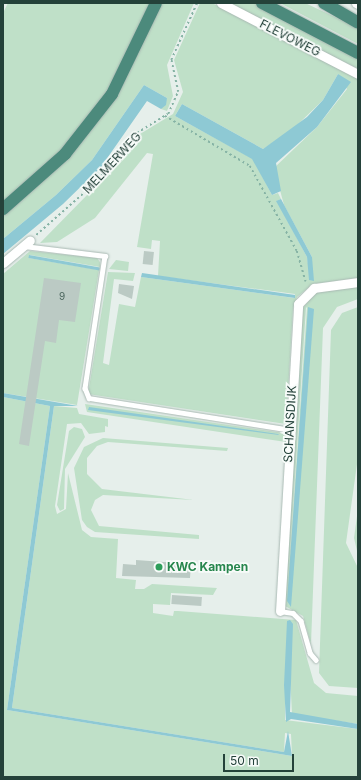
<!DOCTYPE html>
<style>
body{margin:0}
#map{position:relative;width:361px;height:780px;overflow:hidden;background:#e6efeb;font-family:Inter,sans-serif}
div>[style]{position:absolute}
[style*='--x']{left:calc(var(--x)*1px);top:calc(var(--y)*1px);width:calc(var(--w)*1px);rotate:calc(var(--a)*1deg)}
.green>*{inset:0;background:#bfe0c8}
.water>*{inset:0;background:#8ec9d4;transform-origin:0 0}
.building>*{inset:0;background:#bbcac4;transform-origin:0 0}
.path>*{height:1.5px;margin-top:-0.75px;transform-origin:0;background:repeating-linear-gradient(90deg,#86b3a5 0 2px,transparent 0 5px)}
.roads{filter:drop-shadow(0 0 1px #a8b8b2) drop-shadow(0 0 1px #a8b8b2)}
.service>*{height:4.5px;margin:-2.25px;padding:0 2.25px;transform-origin:2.25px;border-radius:2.25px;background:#fff}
.minor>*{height:9px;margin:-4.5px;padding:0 4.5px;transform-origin:4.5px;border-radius:4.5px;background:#fff}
.trunk>*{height:12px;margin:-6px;padding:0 6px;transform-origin:6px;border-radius:6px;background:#4c8a7c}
.dots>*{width:11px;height:11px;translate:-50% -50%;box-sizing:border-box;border:2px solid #f7fbf9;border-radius:50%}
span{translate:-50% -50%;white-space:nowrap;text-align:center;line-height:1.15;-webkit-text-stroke:3.5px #f7fbf9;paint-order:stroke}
.number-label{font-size:10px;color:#4a645c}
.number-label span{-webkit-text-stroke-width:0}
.street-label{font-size:12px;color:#24423a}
.leisure-label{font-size:12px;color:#27864d;font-weight:700}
.left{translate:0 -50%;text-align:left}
.frame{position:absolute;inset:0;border:4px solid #24423a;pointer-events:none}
.scale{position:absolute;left:223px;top:754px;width:71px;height:18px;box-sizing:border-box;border:2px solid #24423a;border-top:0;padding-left:5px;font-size:12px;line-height:14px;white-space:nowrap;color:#24423a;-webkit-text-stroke:3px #f7fbf9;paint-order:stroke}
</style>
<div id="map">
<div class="green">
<i style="clip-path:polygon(8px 3px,150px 3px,102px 101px,60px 155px,3px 204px,3px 13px)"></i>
<i style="clip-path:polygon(162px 3px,194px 3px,167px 65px,173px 96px,167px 111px,161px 109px,167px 98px,144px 85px,92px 160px,56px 195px,3px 239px,3px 213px,123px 84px)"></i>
<i style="clip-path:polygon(evenodd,200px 3px,212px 3px,358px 78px,358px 278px,313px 284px,297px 297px,293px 308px,286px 424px,88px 394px,108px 272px,135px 273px,133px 281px,114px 279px,103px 363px,109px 365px,119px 304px,135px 307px,141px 277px,294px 298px,295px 294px,158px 276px,160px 241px,152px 240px,151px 249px,137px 247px,153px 154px,147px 153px,95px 218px,57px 242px,40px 243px,141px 140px,140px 134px,173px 114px,183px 92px,174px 60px,200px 3px,338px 74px,347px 89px,317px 127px,274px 168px,284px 205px,312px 257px,309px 270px,307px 257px,277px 201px,281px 199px,278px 193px,272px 195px,253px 159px,175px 116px,182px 104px,263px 149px,291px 131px,323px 100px,338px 74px)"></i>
<i style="clip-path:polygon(229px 3px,254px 3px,358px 57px,358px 69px)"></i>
<i style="clip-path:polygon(280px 3px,305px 3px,335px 17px,358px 29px,358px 44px)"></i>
<i style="clip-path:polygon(30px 251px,97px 258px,100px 262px,100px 267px,30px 255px,29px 258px,99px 270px,77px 405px,3px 393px,3px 274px)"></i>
<i style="clip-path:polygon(116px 260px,129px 262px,128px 271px,109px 269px)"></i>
<i style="clip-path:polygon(evenodd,358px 286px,358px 299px,337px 307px,323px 328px,311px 644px,303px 616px,285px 606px,301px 310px,316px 292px,358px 286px,307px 307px,287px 601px,306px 308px,307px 307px)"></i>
<i style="clip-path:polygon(358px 307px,358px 457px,346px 543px,358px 568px,358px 688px,329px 686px,319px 673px,331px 330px,342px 313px)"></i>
<i style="clip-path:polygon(3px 397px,50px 406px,7px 710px,292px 756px,291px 734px,285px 733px,284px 752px,12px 708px,54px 406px,77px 408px,79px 414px,108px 419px,108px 427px,105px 426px,105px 432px,89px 434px,81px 423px,67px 424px,55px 506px,57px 514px,66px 509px,68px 473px,82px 530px,91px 537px,118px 539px,116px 578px,136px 580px,135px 589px,144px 589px,152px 584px,217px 588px,213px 595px,171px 593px,170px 605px,153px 604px,153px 613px,173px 616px,174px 611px,178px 611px,296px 620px,314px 683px,326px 693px,358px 696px,358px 724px,292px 714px,290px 675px,285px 672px,285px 720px,358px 729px,358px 777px,3px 777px)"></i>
<i style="clip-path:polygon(85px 404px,284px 433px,286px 442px,87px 412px)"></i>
<i style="clip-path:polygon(74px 427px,82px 429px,85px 437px,65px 469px,64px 509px,60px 511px,57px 505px,69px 431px)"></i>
<i style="clip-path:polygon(103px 438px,228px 448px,227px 451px,108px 442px,97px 446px,87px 458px,87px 474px,102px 489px,194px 500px,103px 495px,95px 500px,91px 510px,99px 526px,199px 535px,199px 539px,95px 532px,87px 527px,82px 520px,74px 468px,84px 447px)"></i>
<i style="clip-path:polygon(358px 509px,358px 555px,354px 538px)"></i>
</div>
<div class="water">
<i style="clip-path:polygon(338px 74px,351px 82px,317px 127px,276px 163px,281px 191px,272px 195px,252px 159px,175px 116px,182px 104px,263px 149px,307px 117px,323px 100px)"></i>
<i style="clip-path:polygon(144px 85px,167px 98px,166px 105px,161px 109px,147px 101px,101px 167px,63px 204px,3px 254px,3px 239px,56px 195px,92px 160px)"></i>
<i style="clip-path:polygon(281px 199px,312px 257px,314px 281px,309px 280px,307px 257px,276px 201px)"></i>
<i style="left:29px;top:255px;width:72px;height:3px;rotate:10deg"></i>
<i style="clip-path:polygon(142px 273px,295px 295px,295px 298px,141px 277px)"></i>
<i style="clip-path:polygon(308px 307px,314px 309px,291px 607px,287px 601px)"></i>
<i style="clip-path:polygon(3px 393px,78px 406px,54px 406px,12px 708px,284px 752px,288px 731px,292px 756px,7px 710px,50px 406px,3px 397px)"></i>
<i style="clip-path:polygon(89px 407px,278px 434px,279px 435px,88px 410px)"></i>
<i style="clip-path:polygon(290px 620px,293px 624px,290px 712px,358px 724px,358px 729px,291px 719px,286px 722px,284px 685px,287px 621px)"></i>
</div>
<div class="building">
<i style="left:144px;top:251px;width:10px;height:13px;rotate:6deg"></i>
<i style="clip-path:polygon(44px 278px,81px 283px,75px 322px,59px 320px,56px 343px,45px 341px,29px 446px,19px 444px)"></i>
<i style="clip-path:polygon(119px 284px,134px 286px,132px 299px,118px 293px)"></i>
<i style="clip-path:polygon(136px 560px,191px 564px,190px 578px,122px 576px,123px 564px,136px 565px)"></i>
<i style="left:172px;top:595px;width:30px;height:9px;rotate:4deg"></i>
</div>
<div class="path">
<i style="--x:165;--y:116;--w:99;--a:30.5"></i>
<i style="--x:250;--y:166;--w:97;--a:61.1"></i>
<i style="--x:297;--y:251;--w:32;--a:74"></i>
<i style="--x:36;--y:235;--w:79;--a:-41.4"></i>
<i style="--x:95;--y:183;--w:65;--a:-50"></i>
<i style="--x:137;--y:133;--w:36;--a:-32"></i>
<i style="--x:168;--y:114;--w:24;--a:-66"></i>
<i style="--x:178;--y:92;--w:33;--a:-102"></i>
<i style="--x:171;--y:60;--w:63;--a:-65.5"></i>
</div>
<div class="roads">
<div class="service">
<i style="--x:24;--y:246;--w:82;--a:7"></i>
<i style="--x:105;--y:256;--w:134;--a:98.6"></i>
<i style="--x:85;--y:388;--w:11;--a:68"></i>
<i style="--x:89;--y:398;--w:204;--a:9"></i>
<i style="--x:280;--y:611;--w:13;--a:9"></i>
<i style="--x:293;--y:613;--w:11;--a:45"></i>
<i style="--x:301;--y:621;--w:33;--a:74"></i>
<i style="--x:310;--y:653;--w:9;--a:49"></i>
</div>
<div class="minor">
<i style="--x:221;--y:3;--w:154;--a:27.4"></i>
<i style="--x:356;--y:3;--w:2;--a:27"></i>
<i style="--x:3;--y:263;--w:35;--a:-40"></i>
<i style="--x:280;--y:611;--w:308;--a:-86.6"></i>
<i style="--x:298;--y:304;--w:23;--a:-45"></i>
<i style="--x:314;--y:288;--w:44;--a:-7.8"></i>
</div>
<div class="trunk">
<i style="--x:262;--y:3;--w:108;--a:27.5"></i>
<i style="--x:324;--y:3;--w:39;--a:30"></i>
<i style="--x:3;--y:209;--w:83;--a:-41.6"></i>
<i style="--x:65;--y:154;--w:76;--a:-51.9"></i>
<i style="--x:112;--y:94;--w:101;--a:-64.2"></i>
</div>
</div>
<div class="dots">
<i style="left:159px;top:567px;background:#2e9e5b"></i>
</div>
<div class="number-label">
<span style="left:62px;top:297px">9</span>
</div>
<div class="street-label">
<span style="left:290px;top:38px;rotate:27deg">FLEVOWEG</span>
<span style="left:112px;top:163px;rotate:-47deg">MELMERWEG</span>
<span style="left:290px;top:424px;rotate:-87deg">SCHANSDIJK</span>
</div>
<div class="leisure-label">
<span class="left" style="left:167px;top:567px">KWC Kampen</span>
</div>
<div class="frame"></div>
<div class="scale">50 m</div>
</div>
